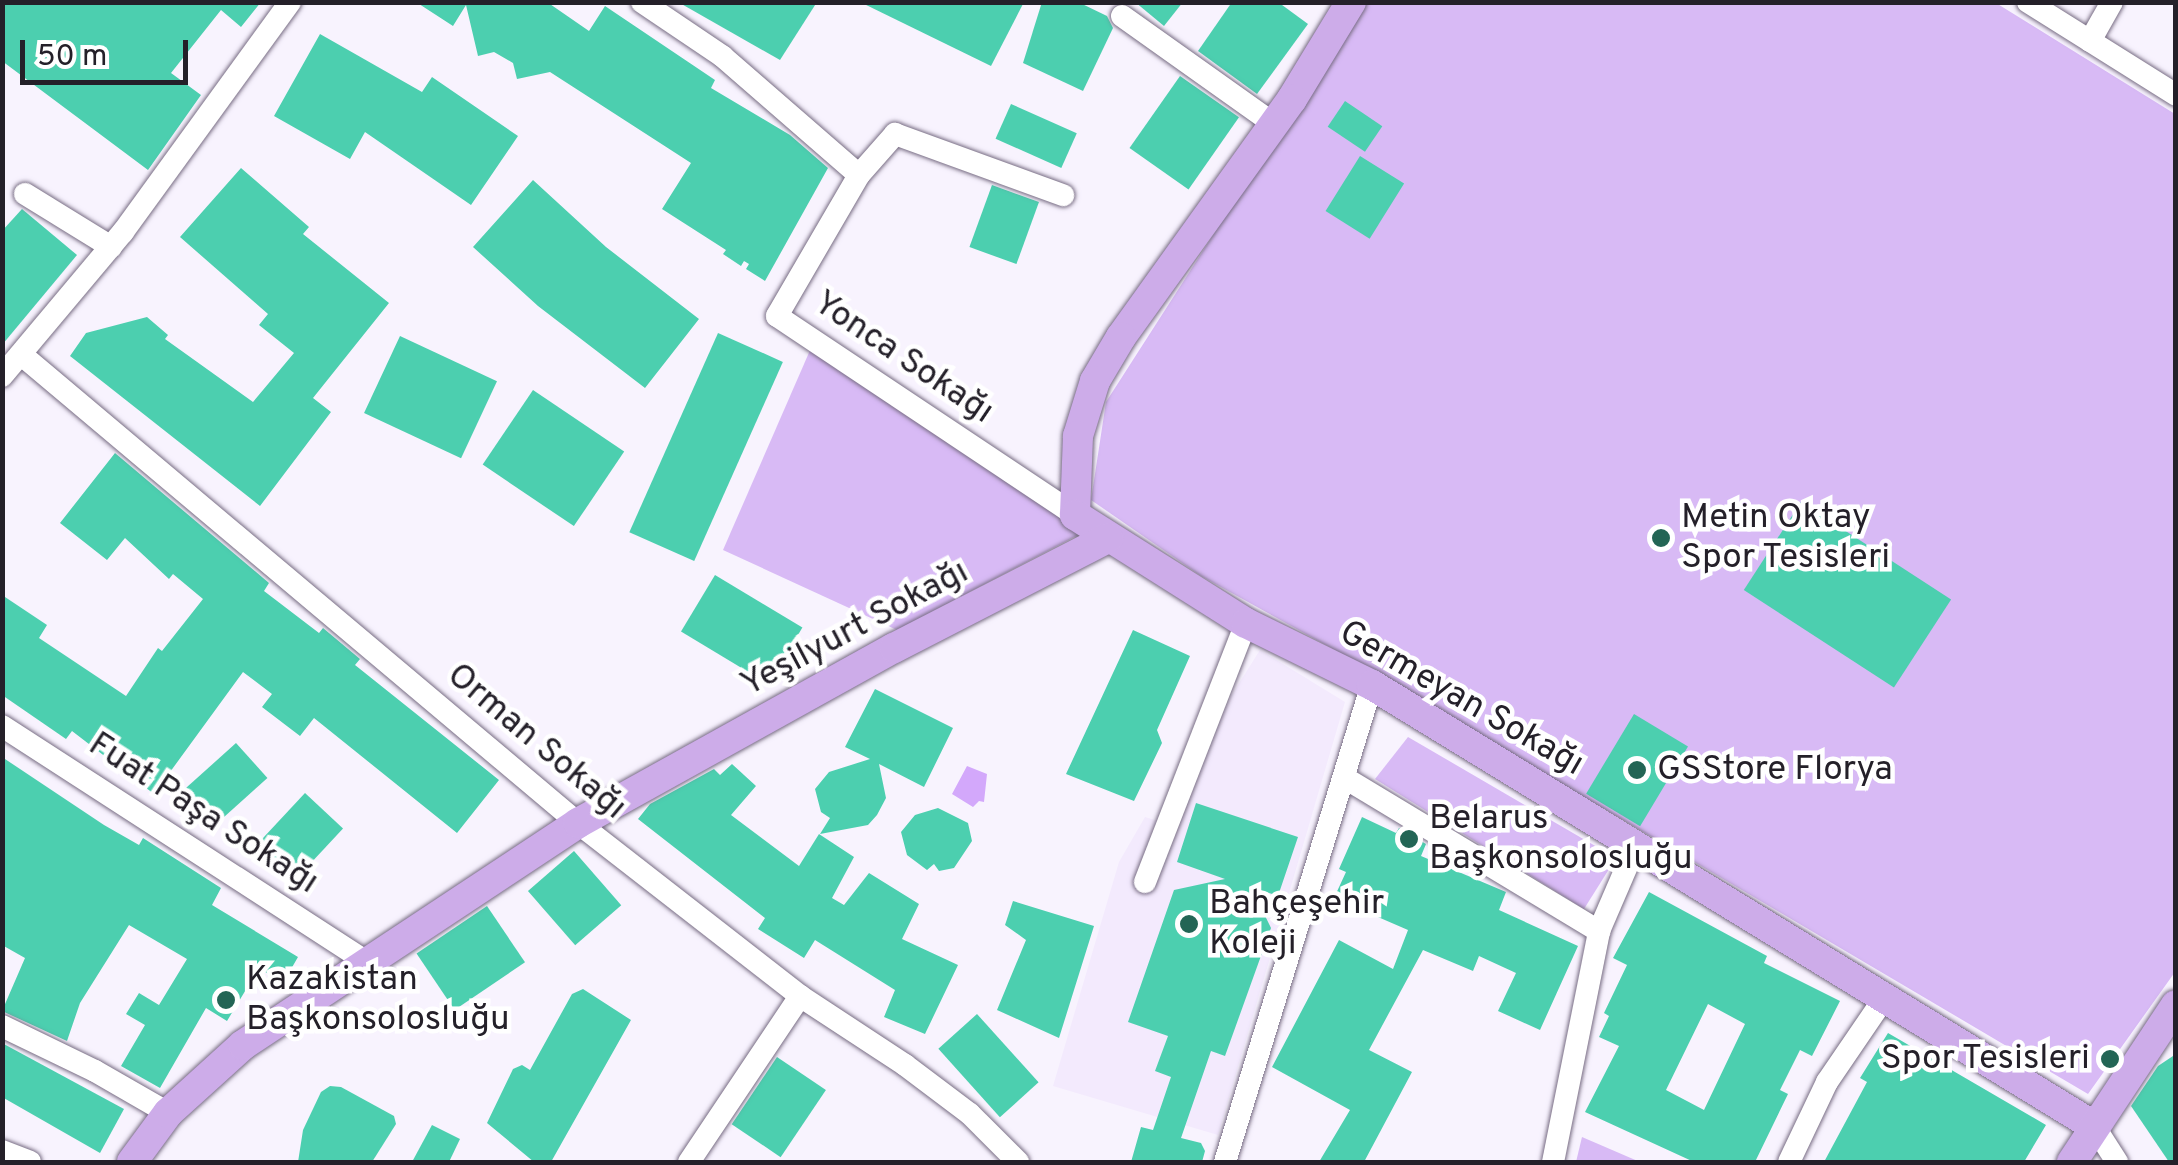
<!DOCTYPE html>
<meta charset="utf-8">
<style>
body{margin:0}
#map{position:relative;width:2178px;height:1165px;overflow:hidden;background:#f8f3fe;font-family:Overpass,sans-serif}
div>[style]{position:absolute}
[style*='--x']{left:calc(var(--x)*1px);top:calc(var(--y)*1px);width:calc(var(--w)*1px);rotate:calc(var(--a)*1deg)}
.built>*{inset:0;background:#f3eafd}
.green>*{inset:0;background:#d8baf5}
.water>*{inset:0;background:#d3a8fb}
.building>*{inset:0;background:#4ccfaf;transform-origin:0 0}
.roads{filter:drop-shadow(0 0 2px #776c83) drop-shadow(0 0 2px #776c83)}
.minor>*{height:22px;margin:-11px;padding:0 11px;transform-origin:11px;border-radius:11px;background:#fff}
.major>*{height:30px;margin:-15px;padding:0 15px;transform-origin:15px;border-radius:15px;background:#cdace9}
.dots>*{width:28px;height:28px;translate:-50% -50%;box-sizing:border-box;border:5px solid #fff;border-radius:50%}
span{translate:-50% -50%;white-space:nowrap;text-align:center;line-height:1.15;-webkit-text-stroke:9px #fff;paint-order:stroke}
.street-label{font-size:35px;color:#242029}
.poi-label{font-size:35px;color:#242029}
.left{translate:0 -50%;text-align:left}
.right{translate:-100% -50%;text-align:right}
.frame{position:absolute;inset:0;border:5px solid #242029;pointer-events:none}
.scale{position:absolute;left:20px;top:40px;width:168px;height:45px;box-sizing:border-box;border:5px solid #242029;border-top:0;padding-left:12px;font-size:30px;line-height:35px;white-space:nowrap;color:#242029;-webkit-text-stroke:8px #fff;paint-order:stroke}
</style>
<div id="map">
<div class="built">
<i style="clip-path:polygon(1260px 650px,1345px 702px,1218px 1135px,1053px 1086px,1119px 862px,1145px 817px,1174px 826px,1231px 696px)"></i>
</div>
<div class="green">
<i style="clip-path:polygon(1362px 3px,1996px 3px,2175px 114px,2175px 972px,2088px 1094px,1333px 649px,1201px 576px,1091px 500px,1106px 402px)"></i>
<i style="clip-path:polygon(811px 348px,1082px 533px,897px 630px,723px 550px)"></i>
<i style="clip-path:polygon(1408px 737px,1616px 858px,1584px 909px,1375px 779px)"></i>
<i style="clip-path:polygon(1582px 1137px,1640px 1162px,1576px 1162px)"></i>
</div>
<div class="water">
<i style="clip-path:polygon(967px 766px,987px 774px,984px 802px,979px 801px,973px 807px,952px 794px)"></i>
</div>
<div class="building">
<i style="clip-path:polygon(2px 2px,261px 2px,241px 27px,221px 10px,171px 73px,201px 95px,148px 170px,2px 61px)"></i>
<i style="clip-path:polygon(416px 2px,547px 2px,589px 31px,605px 6px,715px 80px,711px 88px,790px 135px,828px 168px,765px 281px,746px 269px,749px 264px,744px 261px,741px 266px,723px 254px,726px 250px,662px 209px,691px 163px,550px 72px,517px 79px,513px 63px,494px 52px,478px 56px,466px 5px,453px 26px)"></i>
<i style="clip-path:polygon(678px 2px,817px 2px,780px 60px)"></i>
<i style="clip-path:polygon(860px 2px,1024px 2px,991px 66px)"></i>
<i style="clip-path:polygon(1042px 2px,1078px 2px,1107px 16px,1113px 28px,1083px 91px,1023px 63px)"></i>
<i style="clip-path:polygon(1135px 2px,1183px 2px,1164px 26px)"></i>
<i style="clip-path:polygon(1232px 2px,1278px 2px,1308px 24px,1257px 94px,1198px 51px)"></i>
<i style="clip-path:polygon(320px 34px,422px 92px,432px 77px,518px 136px,471px 205px,365px 132px,350px 159px,274px 116px)"></i>
<i style="left:1180px;top:76px;width:72px;height:88px;rotate:35deg"></i>
<i style="left:1345px;top:101px;width:45px;height:31px;rotate:34deg"></i>
<i style="left:1011px;top:104px;width:72px;height:38px;rotate:24deg"></i>
<i style="left:1360px;top:156px;width:52px;height:65px;rotate:32deg"></i>
<i style="clip-path:polygon(241px 168px,309px 227px,303px 234px,389px 303px,313px 398px,331px 412px,260px 506px,70px 356px,86px 333px,147px 317px,168px 335px,165px 339px,253px 402px,294px 353px,259px 325px,268px 314px,180px 237px)"></i>
<i style="clip-path:polygon(533px 180px,606px 247px,699px 319px,645px 388px,538px 306px,473px 247px)"></i>
<i style="left:992px;top:185px;width:50px;height:66px;rotate:20deg"></i>
<i style="clip-path:polygon(22px 209px,77px 255px,2px 345px,2px 231px)"></i>
<i style="left:718px;top:333px;width:71px;height:218px;rotate:24deg"></i>
<i style="left:400px;top:336px;width:107px;height:85px;rotate:25deg"></i>
<i style="left:533px;top:390px;width:110px;height:90px;rotate:34deg"></i>
<i style="clip-path:polygon(115px 453px,269px 583px,264px 591px,319px 633px,323px 628px,360px 659px,355px 665px,499px 780px,457px 833px,314px 718px,300px 736px,262px 707px,272px 694px,243px 672px,154px 794px,72px 731px,66px 739px,2px 695px,2px 595px,47px 625px,39px 638px,126px 696px,158px 648px,162px 651px,203px 599px,173px 574px,169px 579px,125px 538px,107px 560px,60px 523px)"></i>
<i style="left:1801px;top:502px;width:179px;height:105px;rotate:33deg"></i>
<i style="left:715px;top:575px;width:102px;height:66px;rotate:31deg"></i>
<i style="clip-path:polygon(1133px 630px,1190px 656px,1157px 730px,1162px 743px,1134px 801px,1066px 774px)"></i>
<i style="clip-path:polygon(875px 689px,953px 728px,924px 787px,879px 764px,886px 798px,877px 815px,868px 825px,820px 834px,830px 818px,821px 812px,815px 789px,829px 772px,870px 759px,845px 747px)"></i>
<i style="left:1634px;top:714px;width:63px;height:93px;rotate:31deg"></i>
<i style="left:236px;top:743px;width:47px;height:79px;rotate:48deg"></i>
<i style="clip-path:polygon(2px 757px,104px 825px,139px 845px,143px 838px,221px 888px,212px 905px,298px 957px,283px 983px,259px 968px,227px 1021px,206px 1008px,160px 1088px,121px 1066px,145px 1025px,126px 1014px,139px 993px,159px 1005px,187px 959px,129px 925px,80px 1003px,67px 1041px,2px 1011px,25px 958px,2px 945px)"></i>
<i style="clip-path:polygon(732px 764px,756px 786px,731px 815px,799px 866px,819px 834px,854px 857px,832px 898px,844px 905px,869px 873px,919px 904px,902px 939px,958px 965px,925px 1034px,884px 1017px,895px 990px,815px 940px,804px 958px,758px 929px,765px 918px,638px 819px,650px 804px,714px 769px,720px 775px)"></i>
<i style="left:305px;top:793px;width:52px;height:68px;rotate:43deg"></i>
<i style="clip-path:polygon(1196px 803px,1298px 837px,1278px 896px,1251px 887px,1271px 928px,1225px 1056px,1211px 1051px,1181px 1138px,1201px 1143px,1205px 1151px,1202px 1162px,1131px 1162px,1141px 1127px,1153px 1130px,1171px 1077px,1155px 1071px,1168px 1036px,1128px 1022px,1174px 890px,1225px 879px,1177px 862px)"></i>
<i style="clip-path:polygon(938px 808px,968px 823px,972px 841px,954px 868px,939px 871px,934px 864px,927px 870px,907px 855px,901px 832px,915px 815px)"></i>
<i style="clip-path:polygon(1362px 817px,1396px 833px,1399px 828px,1426px 844px,1421px 856px,1506px 892px,1499px 910px,1578px 946px,1540px 1030px,1498px 1011px,1516px 973px,1479px 956px,1473px 971px,1423px 950px,1369px 1050px,1412px 1072px,1364px 1162px,1319px 1162px,1350px 1110px,1272px 1067px,1339px 940px,1393px 969px,1408px 930px,1334px 898px,1346px 872px,1339px 869px)"></i>
<i style="left:574px;top:851px;width:72px;height:61px;rotate:49deg"></i>
<i style="clip-path:polygon(evenodd,1649px 892px,1767px 956px,1764px 963px,1840px 1001px,1812px 1056px,1800px 1050px,1780px 1090px,1788px 1094px,1755px 1162px,1694px 1162px,1585px 1112px,1619px 1046px,1599px 1037px,1609px 1016px,1604px 1013px,1627px 965px,1613px 958px,1649px 892px,1708px 1004px,1745px 1024px,1704px 1110px,1666px 1090px,1708px 1004px)"></i>
<i style="clip-path:polygon(1013px 901px,1094px 926px,1059px 1038px,997px 1010px,1026px 940px,1005px 925px)"></i>
<i style="left:487px;top:906px;width:68px;height:85px;rotate:56deg"></i>
<i style="clip-path:polygon(583px 989px,631px 1020px,551px 1162px,534px 1162px,487px 1123px,513px 1069px,522px 1065px,530px 1070px,572px 994px)"></i>
<i style="left:977px;top:1014px;width:92px;height:52px;rotate:48deg"></i>
<i style="clip-path:polygon(1888px 1033px,2046px 1125px,2024px 1162px,1824px 1162px,1867px 1082px,1860px 1078px)"></i>
<i style="clip-path:polygon(2px 1043px,124px 1109px,100px 1153px,2px 1097px)"></i>
<i style="clip-path:polygon(2176px 1054px,2176px 1162px,2169px 1162px,2131px 1106px,2158px 1066px)"></i>
<i style="left:777px;top:1057px;width:59px;height:81px;rotate:34deg"></i>
<i style="clip-path:polygon(330px 1086px,341px 1087px,394px 1116px,396px 1124px,372px 1162px,298px 1162px,303px 1130px,321px 1092px)"></i>
<i style="clip-path:polygon(432px 1125px,460px 1139px,449px 1162px,412px 1162px)"></i>
</div>
<div class="roads">
<div class="minor">
<i style="--x:642;--y:2;--w:97;--a:34"></i>
<i style="--x:722;--y:56;--w:181;--a:41"></i>
<i style="--x:859;--y:175;--w:163;--a:120.2"></i>
<i style="--x:777;--y:316;--w:358;--a:33.7"></i>
<i style="--x:2028;--y:2;--w:175;--a:32.1"></i>
<i style="--x:1122;--y:16;--w:186;--a:35.4"></i>
<i style="--x:2090;--y:41;--w:45;--a:-60.6"></i>
<i style="--x:859;--y:175;--w:55;--a:-48.7"></i>
<i style="--x:895;--y:134;--w:179;--a:20"></i>
<i style="--x:25;--y:194;--w:101;--a:31.6"></i>
<i style="--x:23;--y:356;--w:725;--a:40.08"></i>
<i style="--x:578;--y:823;--w:281;--a:37.9"></i>
<i style="--x:800;--y:996;--w:126;--a:33.3"></i>
<i style="--x:905;--y:1065;--w:81;--a:37"></i>
<i style="--x:970;--y:1114;--w:68;--a:45"></i>
<i style="--x:2;--y:376;--w:188;--a:-50"></i>
<i style="--x:123;--y:232;--w:284;--a:-54"></i>
<i style="--x:2;--y:726;--w:432;--a:32.9"></i>
<i style="--x:1345;--y:778;--w:297;--a:31.1"></i>
<i style="--x:1145;--y:882;--w:278;--a:-68.7"></i>
<i style="--x:2;--y:1026;--w:103;--a:25.8"></i>
<i style="--x:95;--y:1071;--w:84;--a:29.9"></i>
<i style="--x:2094;--y:1126;--w:43;--a:57.4"></i>
<i style="--x:2;--y:1151;--w:30;--a:21"></i>
<i style="--x:689;--y:1162;--w:200;--a:-56.2"></i>
<i style="--x:1225;--y:1162;--w:499;--a:-72.9"></i>
<i style="--x:1553;--y:1162;--w:236;--a:-78.7"></i>
<i style="--x:1599;--y:931;--w:94;--a:-66.7"></i>
<i style="--x:1789;--y:1162;--w:89;--a:-64.6"></i>
<i style="--x:1827;--y:1082;--w:103;--a:-55.7"></i>
</div>
<div class="major">
<i style="--x:1351;--y:2;--w:114;--a:121.3"></i>
<i style="--x:1292;--y:99;--w:293;--a:125.7"></i>
<i style="--x:1121;--y:337;--w:51;--a:120.6"></i>
<i style="--x:1095;--y:381;--w:58;--a:107.2"></i>
<i style="--x:1078;--y:436;--w:79;--a:92.2"></i>
<i style="--x:1075;--y:515;--w:202;--a:32.3"></i>
<i style="--x:1246;--y:623;--w:140;--a:26.2"></i>
<i style="--x:1372;--y:685;--w:846;--a:31.42"></i>
<i style="--x:132;--y:1162;--w:61;--a:-53.7"></i>
<i style="--x:168;--y:1113;--w:101;--a:-42.2"></i>
<i style="--x:243;--y:1045;--w:402;--a:-33.5"></i>
<i style="--x:578;--y:823;--w:361;--a:-29"></i>
<i style="--x:894;--y:648;--w:241;--a:-27.2"></i>
<i style="--x:2072;--y:1162;--w:188;--a:-56.5"></i>
</div>
</div>
<div class="dots">
<i style="left:1661px;top:538px;background:#236555"></i>
<i style="left:1637px;top:770px;background:#236555"></i>
<i style="left:1409px;top:839px;background:#236555"></i>
<i style="left:1189px;top:924px;background:#236555"></i>
<i style="left:226px;top:1000px;background:#236555"></i>
<i style="left:2110px;top:1059px;background:#236555"></i>
</div>
<div class="street-label">
<span style="left:903px;top:358px;rotate:34deg">Yonca Sokağı</span>
<span style="left:855px;top:629px;rotate:-28deg">Yeşilyurt Sokağı</span>
<span style="left:1461px;top:699px;rotate:30deg">Germeyan Sokağı</span>
<span style="left:536px;top:742px;rotate:40deg">Orman Sokağı</span>
<span style="left:203px;top:814px;rotate:33deg">Fuat Paşa Sokağı</span>
</div>
<div class="poi-label">
<span class="left" style="left:1681px;top:538px">Metin Oktay<br>Spor Tesisleri</span>
<span class="left" style="left:1657px;top:770px">GSStore Florya</span>
<span class="left" style="left:1429px;top:839px">Belarus<br>Başkonsolosluğu</span>
<span class="left" style="left:1209px;top:924px">Bahçeşehir<br>Koleji</span>
<span class="left" style="left:246px;top:1000px">Kazakistan<br>Başkonsolosluğu</span>
<span class="right" style="left:2090px;top:1059px">Spor Tesisleri</span>
</div>
<div class="frame"></div>
<div class="scale">50 m</div>
</div>
